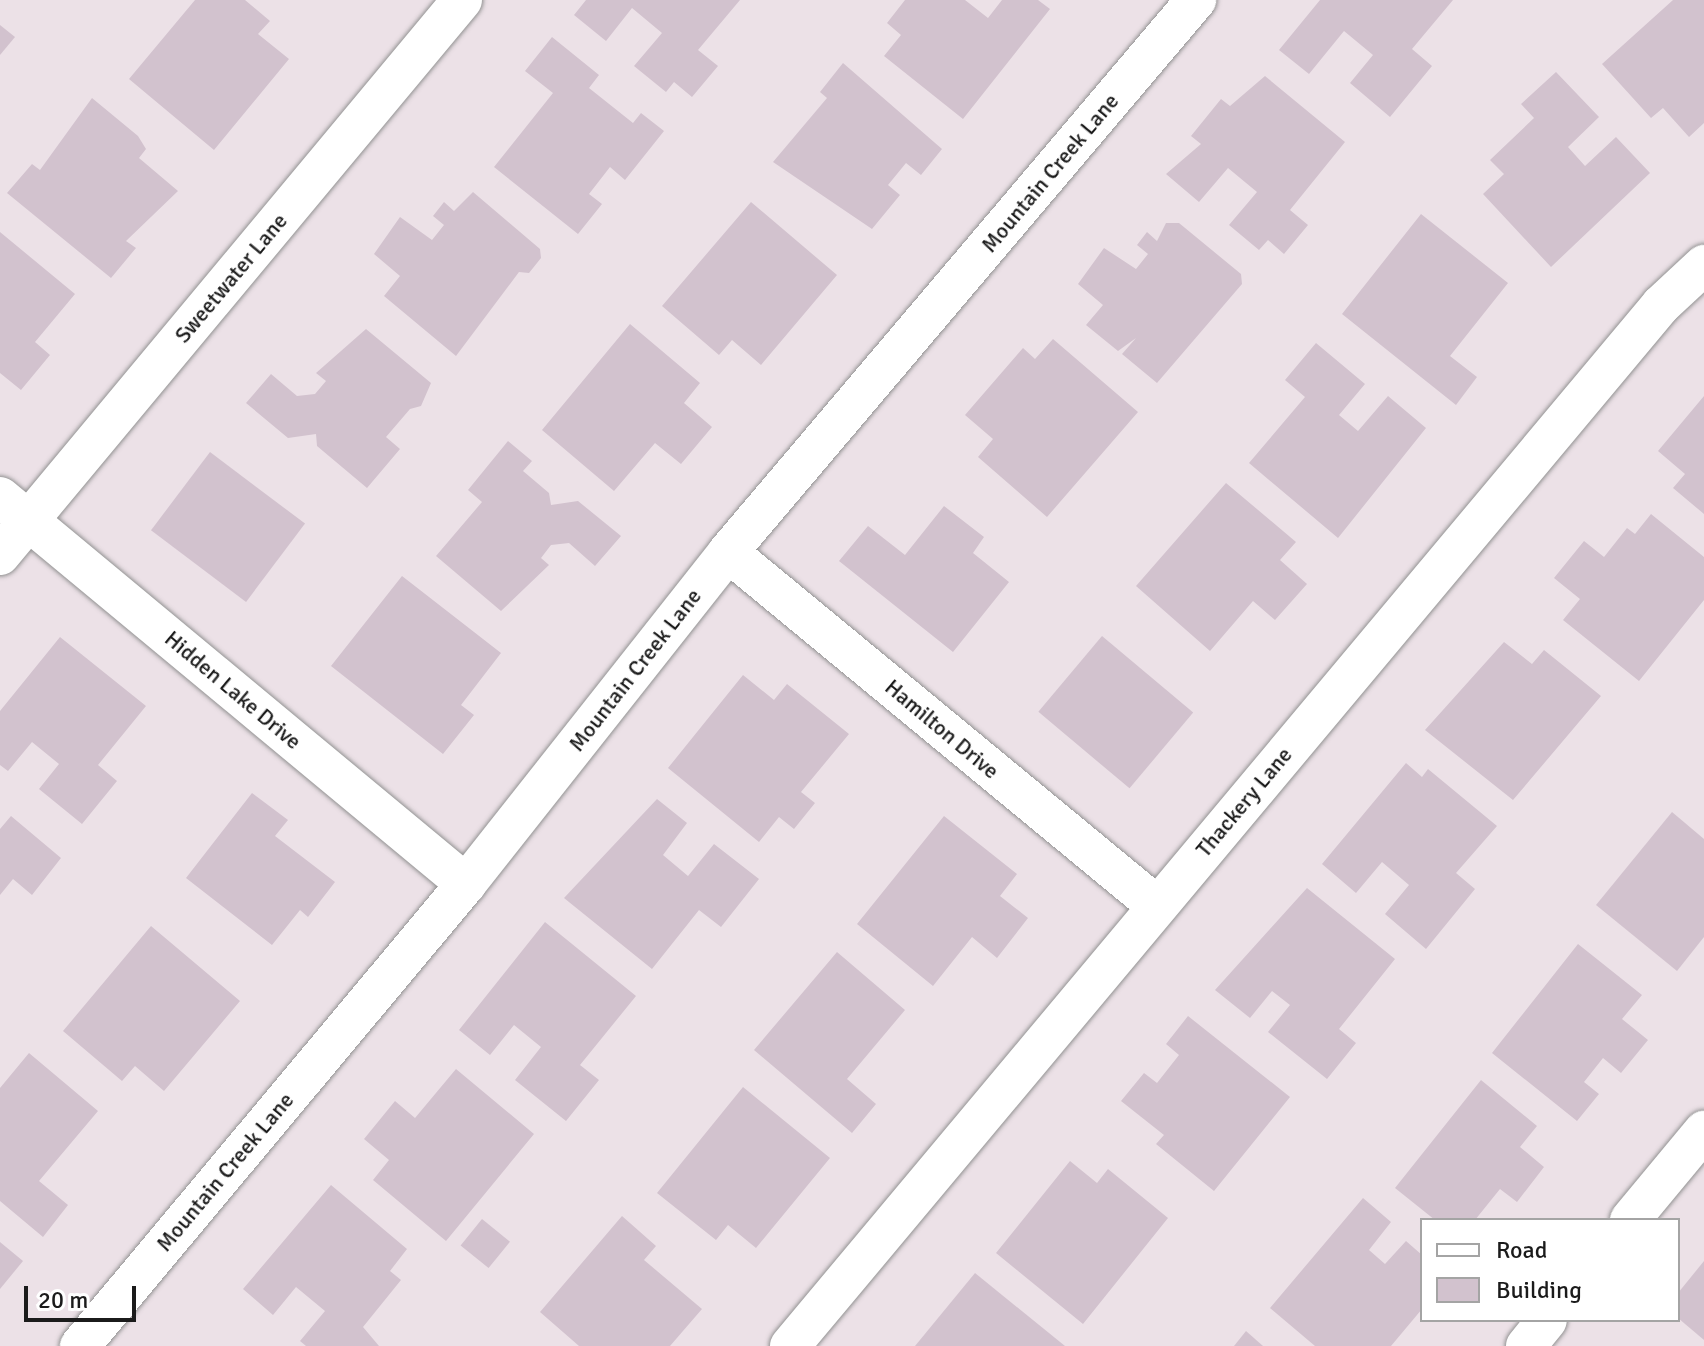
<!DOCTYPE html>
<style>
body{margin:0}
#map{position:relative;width:1704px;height:1346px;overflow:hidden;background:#ece1e7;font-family:Signika,sans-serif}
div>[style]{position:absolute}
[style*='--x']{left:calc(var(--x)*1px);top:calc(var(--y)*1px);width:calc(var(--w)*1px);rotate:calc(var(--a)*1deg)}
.building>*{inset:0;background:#d2c2ce;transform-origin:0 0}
.roads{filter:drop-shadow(0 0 2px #929292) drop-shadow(0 0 2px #929292)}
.street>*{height:40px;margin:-20px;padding:0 20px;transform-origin:20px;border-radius:20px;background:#fff}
span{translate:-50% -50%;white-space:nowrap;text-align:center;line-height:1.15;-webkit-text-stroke:7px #fff;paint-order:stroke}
.street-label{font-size:22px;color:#1b1b1b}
.legend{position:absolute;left:1420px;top:1218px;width:260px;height:104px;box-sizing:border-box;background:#fff;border:2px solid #a4a4a4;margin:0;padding:10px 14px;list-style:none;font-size:24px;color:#1b1b1b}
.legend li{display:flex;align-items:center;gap:16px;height:40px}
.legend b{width:40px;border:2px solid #a4a4a4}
.scale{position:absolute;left:24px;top:1286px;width:112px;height:36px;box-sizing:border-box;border:4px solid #1b1b1b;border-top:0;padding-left:10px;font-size:24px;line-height:28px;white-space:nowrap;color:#1b1b1b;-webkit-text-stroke:6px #fff;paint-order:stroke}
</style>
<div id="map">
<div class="building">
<i style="clip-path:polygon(195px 0,245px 0,270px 21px,258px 34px,289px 59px,214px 150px,129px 79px)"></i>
<i style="clip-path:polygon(586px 0,740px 0,698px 50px,718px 66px,692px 97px,674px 82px,666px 92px,634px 66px,662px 33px,632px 8px,606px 41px,574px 15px)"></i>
<i style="clip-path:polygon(905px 0,965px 0,988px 18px,1002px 0,1038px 0,1050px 9px,963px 119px,884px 56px,901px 35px,887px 23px)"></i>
<i style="clip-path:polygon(1320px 0,1453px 0,1412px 49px,1432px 66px,1390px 117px,1350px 83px,1373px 55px,1344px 31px,1309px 74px,1279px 50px)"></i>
<i style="clip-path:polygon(1673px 0,1704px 0,1704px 123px,1689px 137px,1663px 108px,1651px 118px,1602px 64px)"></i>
<i style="clip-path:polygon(0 25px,15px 37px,0 55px)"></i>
<i style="clip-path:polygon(552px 37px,599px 75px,589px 88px,633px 123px,641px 113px,664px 131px,625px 180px,610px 167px,589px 194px,602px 204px,578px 234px,494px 167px,553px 93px,525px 71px)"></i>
<i style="clip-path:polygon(843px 63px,942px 149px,921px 175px,906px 163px,888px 185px,900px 195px,872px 229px,773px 162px,827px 98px,820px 92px)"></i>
<i style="clip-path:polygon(1556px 72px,1599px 117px,1568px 147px,1585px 166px,1616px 137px,1650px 173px,1551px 267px,1483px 194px,1504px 174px,1490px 160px,1534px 118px,1521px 104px)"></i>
<i style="clip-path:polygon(1265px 76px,1345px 142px,1290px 210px,1308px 225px,1284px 254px,1268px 240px,1259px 250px,1229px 225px,1257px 192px,1228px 168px,1199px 202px,1166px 174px,1201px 144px,1191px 136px,1221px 99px,1230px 106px)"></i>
<i style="clip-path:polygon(92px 98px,138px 136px,146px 149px,139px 158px,178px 191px,126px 241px,136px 248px,111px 278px,7px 193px,32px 164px,40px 170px)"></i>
<i style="clip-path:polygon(473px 192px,540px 249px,541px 258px,529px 273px,519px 272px,456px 356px,384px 296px,400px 276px,374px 254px,400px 217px,432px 240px,444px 225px,433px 216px,444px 202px,454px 211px)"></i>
<i style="clip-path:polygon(751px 202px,837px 275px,761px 365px,732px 340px,719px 355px,662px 306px)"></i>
<i style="clip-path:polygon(1421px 214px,1508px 283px,1450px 356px,1477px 377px,1456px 405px,1342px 314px)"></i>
<i style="clip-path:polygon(1166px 223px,1179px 223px,1241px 274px,1242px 284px,1157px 383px,1122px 354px,1136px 338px,1118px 351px,1086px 325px,1103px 305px,1078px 284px,1104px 248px,1136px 269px,1148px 254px,1137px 245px,1147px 232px,1157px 241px)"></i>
<i style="clip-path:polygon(0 232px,75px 294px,35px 342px,50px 355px,21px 390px,0 373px)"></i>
<i style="clip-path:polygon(630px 324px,700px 383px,684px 403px,712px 427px,681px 464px,655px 443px,614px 491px,542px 430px)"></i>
<i style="clip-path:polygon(366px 329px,431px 383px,421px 406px,410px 409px,386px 437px,400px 449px,367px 488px,317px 446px,316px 434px,288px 438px,246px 403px,271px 374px,297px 396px,315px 394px,326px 381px,316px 373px)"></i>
<i style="clip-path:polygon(1053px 339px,1138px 412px,1047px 517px,978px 457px,993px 439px,965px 415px,1023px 348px,1035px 359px)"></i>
<i style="clip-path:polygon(1316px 343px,1365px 384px,1339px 415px,1358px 431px,1388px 396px,1426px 428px,1338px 538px,1249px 463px,1305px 397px,1285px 380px)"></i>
<i style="clip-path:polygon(1704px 396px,1704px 514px,1673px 488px,1685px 474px,1658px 451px)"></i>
<i style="clip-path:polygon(508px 441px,532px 461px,523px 471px,549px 493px,551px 505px,578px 501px,621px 536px,595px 566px,569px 543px,551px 545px,541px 558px,549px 565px,501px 611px,436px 556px,482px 502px,468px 490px)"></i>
<i style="left:210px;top:452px;width:119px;height:98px;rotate:37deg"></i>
<i style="clip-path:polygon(1226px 483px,1296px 542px,1280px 560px,1307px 584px,1275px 620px,1253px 601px,1210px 651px,1136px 586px)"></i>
<i style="clip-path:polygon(944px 506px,984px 537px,973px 553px,1009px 582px,953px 652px,839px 561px,868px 526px,905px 555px)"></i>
<i style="clip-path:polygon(1651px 514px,1704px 557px,1704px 600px,1639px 681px,1563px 620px,1580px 599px,1554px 578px,1584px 541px,1604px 557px,1627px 528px,1635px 534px)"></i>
<i style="clip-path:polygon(402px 576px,501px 653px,461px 705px,474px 715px,443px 754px,331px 666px)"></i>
<i style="left:1102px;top:636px;width:119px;height:99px;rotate:40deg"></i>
<i style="clip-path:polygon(60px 637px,146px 706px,98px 765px,117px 781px,82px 824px,39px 789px,59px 764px,32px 742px,8px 771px,0 765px,0 711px)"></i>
<i style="clip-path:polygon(1504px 642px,1532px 664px,1544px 650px,1601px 696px,1513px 800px,1425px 730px)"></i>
<i style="clip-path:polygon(743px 675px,774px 700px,787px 684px,849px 734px,801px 792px,815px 803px,794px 829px,779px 817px,759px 842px,668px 768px)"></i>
<i style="clip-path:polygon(1406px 763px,1422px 777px,1428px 769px,1497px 826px,1456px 873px,1475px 889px,1426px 949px,1385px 914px,1409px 885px,1382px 862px,1356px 893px,1322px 864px)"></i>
<i style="clip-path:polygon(252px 793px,288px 820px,275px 836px,335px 882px,308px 917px,300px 910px,272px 945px,186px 878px)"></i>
<i style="clip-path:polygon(657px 799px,687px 823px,663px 855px,688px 876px,714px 844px,759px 879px,721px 927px,699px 910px,652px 969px,564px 898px)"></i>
<i style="clip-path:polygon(1672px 812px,1704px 839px,1704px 937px,1677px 971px,1596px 905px)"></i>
<i style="clip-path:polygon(11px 816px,61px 858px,32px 895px,13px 879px,0 895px,0 829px)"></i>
<i style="clip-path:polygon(944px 816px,1017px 874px,1000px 896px,1028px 918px,997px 958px,972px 937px,933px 986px,857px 924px)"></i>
<i style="clip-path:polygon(1307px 888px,1395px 959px,1339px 1029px,1356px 1043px,1327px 1079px,1268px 1032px,1290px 1005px,1272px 991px,1250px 1018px,1215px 990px)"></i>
<i style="clip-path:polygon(545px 922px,636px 996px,580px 1065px,599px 1080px,566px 1121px,515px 1080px,541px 1047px,514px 1025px,490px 1055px,459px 1030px)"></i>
<i style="clip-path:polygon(151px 926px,240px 1001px,164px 1091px,135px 1066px,122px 1081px,63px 1031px)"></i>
<i style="clip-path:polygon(1578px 944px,1642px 995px,1622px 1019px,1648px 1040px,1621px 1073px,1603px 1058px,1584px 1082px,1599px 1094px,1577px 1121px,1492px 1053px)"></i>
<i style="clip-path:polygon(837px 952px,905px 1010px,847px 1079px,876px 1104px,852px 1133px,754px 1050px)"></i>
<i style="clip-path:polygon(1188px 1016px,1290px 1097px,1214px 1191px,1156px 1144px,1164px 1135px,1121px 1101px,1144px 1073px,1157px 1083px,1179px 1055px,1166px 1044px)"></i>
<i style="clip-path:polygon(29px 1053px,98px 1111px,39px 1181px,68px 1205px,43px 1237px,0 1201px,0 1088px)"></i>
<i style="clip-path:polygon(456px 1069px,534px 1134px,446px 1241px,373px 1180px,389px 1160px,364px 1139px,395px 1101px,415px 1118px)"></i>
<i style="clip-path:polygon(1481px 1080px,1537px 1126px,1520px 1147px,1544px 1167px,1517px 1202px,1500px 1189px,1475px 1220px,1435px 1220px,1395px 1188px)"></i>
<i style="clip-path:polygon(743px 1087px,830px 1158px,756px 1248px,728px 1225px,716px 1240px,657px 1193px)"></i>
<i style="clip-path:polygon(1070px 1161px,1097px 1183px,1108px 1169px,1168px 1218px,1083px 1324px,996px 1253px)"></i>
<i style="clip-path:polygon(331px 1185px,407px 1249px,390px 1271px,401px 1280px,363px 1327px,379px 1346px,306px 1346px,300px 1341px,325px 1311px,296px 1287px,273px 1315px,243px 1289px)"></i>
<i style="clip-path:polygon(1363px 1198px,1391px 1222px,1369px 1250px,1385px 1264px,1406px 1241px,1422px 1255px,1422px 1309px,1391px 1346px,1315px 1346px,1270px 1308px)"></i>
<i style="clip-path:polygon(622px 1216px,656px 1246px,644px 1260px,702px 1309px,670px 1346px,579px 1346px,540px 1312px)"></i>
<i style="left:482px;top:1219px;width:36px;height:34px;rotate:39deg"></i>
<i style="clip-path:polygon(0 1242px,23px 1261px,0 1289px)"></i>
<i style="clip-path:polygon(1704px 1261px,1704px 1340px,1678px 1318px,1678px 1293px)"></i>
<i style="clip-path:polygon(975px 1273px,1065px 1346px,915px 1346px)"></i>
<i style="clip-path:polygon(1246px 1331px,1263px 1346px,1234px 1346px)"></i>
</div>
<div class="roads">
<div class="street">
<i style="--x:0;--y:497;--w:606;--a:39.71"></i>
<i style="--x:728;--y:552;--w:556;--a:39.53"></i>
<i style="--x:0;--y:555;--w:722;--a:-50.22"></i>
<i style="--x:1630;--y:1220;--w:116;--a:-50.3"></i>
<i style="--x:80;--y:1346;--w:602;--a:-50.12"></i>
<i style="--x:466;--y:884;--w:423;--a:-51.7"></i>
<i style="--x:728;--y:552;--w:724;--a:-49.71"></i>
<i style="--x:790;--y:1346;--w:1357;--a:-50.08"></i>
<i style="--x:1661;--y:305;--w:59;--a:-42.9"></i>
<i style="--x:1526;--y:1346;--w:33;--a:-51"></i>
</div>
</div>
<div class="street-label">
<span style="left:1050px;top:173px;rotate:-50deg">Mountain Creek Lane</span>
<span style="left:231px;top:278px;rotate:-50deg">Sweetwater Lane</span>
<span style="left:635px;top:670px;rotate:-52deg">Mountain Creek Lane</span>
<span style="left:233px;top:690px;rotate:40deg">Hidden Lake Drive</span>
<span style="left:942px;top:729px;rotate:40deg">Hamilton Drive</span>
<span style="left:1244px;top:802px;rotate:-50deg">Thackery Lane</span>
<span style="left:225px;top:1172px;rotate:-50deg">Mountain Creek Lane</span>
</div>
<ul class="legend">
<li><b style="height:10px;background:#fff"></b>Road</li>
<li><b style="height:22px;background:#d2c2ce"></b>Building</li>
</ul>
<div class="scale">20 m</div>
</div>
